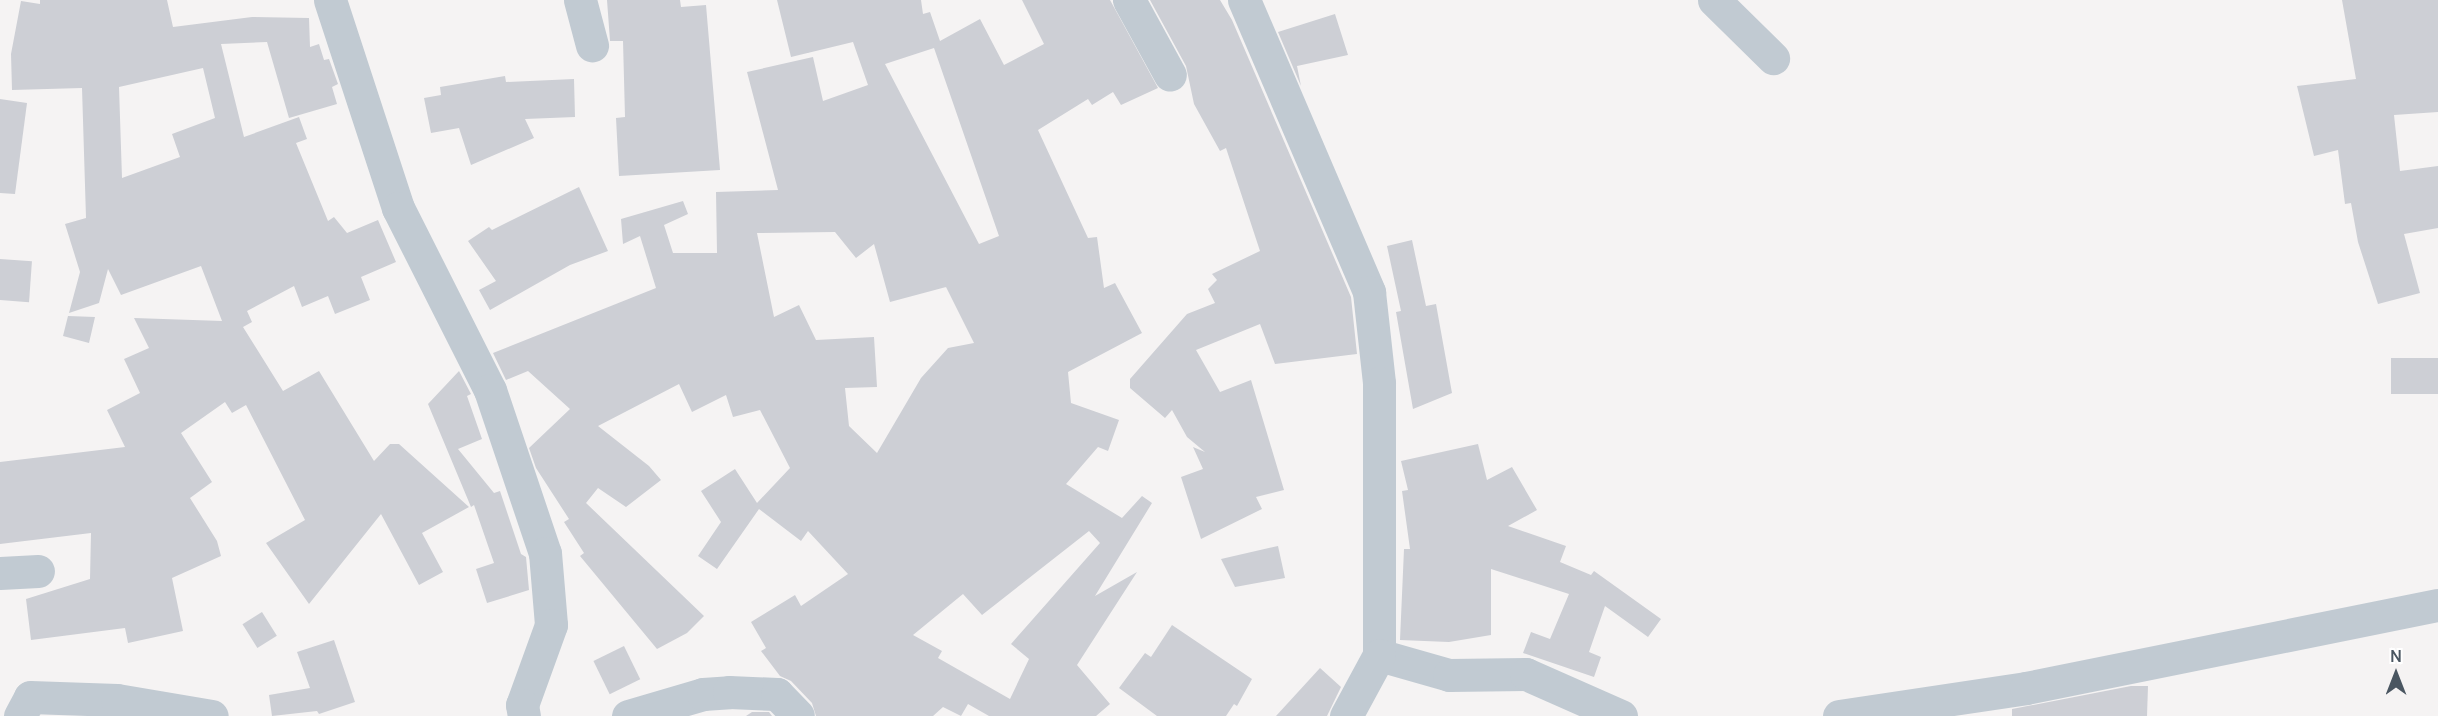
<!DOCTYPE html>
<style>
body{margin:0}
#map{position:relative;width:2438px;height:716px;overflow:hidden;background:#f5f3f3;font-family:Manrope,sans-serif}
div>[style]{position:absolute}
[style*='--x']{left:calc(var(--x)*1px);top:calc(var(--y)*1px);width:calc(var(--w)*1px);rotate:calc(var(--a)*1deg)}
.building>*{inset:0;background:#cdcfd5;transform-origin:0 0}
.minor>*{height:33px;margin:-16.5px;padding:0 16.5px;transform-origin:16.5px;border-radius:16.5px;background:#c1cad2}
span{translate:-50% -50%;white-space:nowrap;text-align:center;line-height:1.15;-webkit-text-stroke:6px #fff;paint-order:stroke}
.north{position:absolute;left:2366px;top:644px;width:60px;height:60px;-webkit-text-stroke:4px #fff;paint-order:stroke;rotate:0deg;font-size:16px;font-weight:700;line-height:24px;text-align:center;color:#4a5661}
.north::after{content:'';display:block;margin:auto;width:21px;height:27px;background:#4a5661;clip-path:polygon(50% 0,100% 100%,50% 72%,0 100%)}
</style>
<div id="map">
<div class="building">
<i style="clip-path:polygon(evenodd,40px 0,167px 0,173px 27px,252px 17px,309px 18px,310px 47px,319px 44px,324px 60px,329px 59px,338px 84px,332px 87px,337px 104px,289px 118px,267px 42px,221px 44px,244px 137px,299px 117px,307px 139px,296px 143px,328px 221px,334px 217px,347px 233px,378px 220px,396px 262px,361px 277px,370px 300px,335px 314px,328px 296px,302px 307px,294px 286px,247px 311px,252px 322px,243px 327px,283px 391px,319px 371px,374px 461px,390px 444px,399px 444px,469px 507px,422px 533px,443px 572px,419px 585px,381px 514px,309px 604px,266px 543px,305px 520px,246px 405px,232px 413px,225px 402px,181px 433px,212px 482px,190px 498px,217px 541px,221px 556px,172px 578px,183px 631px,128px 643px,125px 628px,31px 640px,26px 599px,90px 579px,91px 533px,0 544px,0 462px,125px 447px,107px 410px,140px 393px,124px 359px,149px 348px,134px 318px,222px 321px,201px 266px,121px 295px,108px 269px,99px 303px,69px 313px,80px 272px,65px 224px,86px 218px,82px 88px,12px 90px,11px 54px,21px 1px,40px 4px,40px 0,203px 68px,215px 118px,172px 134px,180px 157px,122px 178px,119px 87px,203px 68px)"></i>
<i style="clip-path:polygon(607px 0,680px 0,681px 7px,706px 5px,720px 170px,619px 176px,616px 118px,625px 117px,623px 41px,610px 41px)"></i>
<i style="clip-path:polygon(evenodd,777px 0,921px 0,923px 14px,930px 12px,940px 41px,980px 19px,1004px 65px,1044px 44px,1022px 0,1110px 0,1158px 88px,1121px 105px,1113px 92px,1092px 105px,1088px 99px,1038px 130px,1088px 238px,1097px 237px,1104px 288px,1115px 283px,1142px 333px,1068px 372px,1071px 403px,1119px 420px,1108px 451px,1098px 447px,1066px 484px,1122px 518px,1142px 496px,1152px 503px,1095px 596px,1137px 572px,1077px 665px,1110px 704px,1096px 716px,989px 716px,968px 704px,961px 716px,943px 707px,933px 716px,816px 716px,812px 703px,791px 681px,780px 676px,761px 651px,766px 648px,751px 622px,795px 595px,801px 606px,848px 574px,808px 531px,801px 541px,759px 509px,717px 569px,698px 556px,721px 522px,701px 491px,735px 469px,757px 503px,790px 468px,760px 410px,733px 417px,726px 395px,692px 412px,679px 384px,598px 426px,649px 466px,661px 480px,626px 507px,598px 488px,586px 503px,704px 616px,687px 633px,657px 649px,580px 556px,584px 553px,564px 522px,569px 519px,536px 468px,529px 448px,570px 409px,528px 371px,506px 380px,493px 353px,656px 288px,640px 236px,623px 244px,621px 219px,683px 201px,688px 214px,664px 225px,673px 253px,717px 253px,716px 192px,778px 190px,747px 72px,813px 57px,823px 101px,868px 85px,853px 42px,791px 57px,777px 0,934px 48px,999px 236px,979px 244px,885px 64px,934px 48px,777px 0,835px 232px,856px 258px,874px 244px,890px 302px,946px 287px,974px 343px,948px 348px,921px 378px,877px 453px,849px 426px,845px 388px,877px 387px,874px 337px,816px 340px,799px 305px,774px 317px,757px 233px,835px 232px,777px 0,1089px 531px,1100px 543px,1011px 644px,1029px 659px,1010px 699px,938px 658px,942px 651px,913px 635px,963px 594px,982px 615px,1089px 531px)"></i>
<i style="clip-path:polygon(1150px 0,1220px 0,1232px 20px,1351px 297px,1357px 354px,1275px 364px,1260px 324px,1196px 350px,1220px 392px,1251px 380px,1284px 490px,1256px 497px,1262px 509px,1201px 539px,1181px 477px,1203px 469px,1193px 447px,1205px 452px,1187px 437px,1172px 410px,1165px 418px,1130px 388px,1130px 379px,1187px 314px,1215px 303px,1208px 289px,1217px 280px,1212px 274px,1260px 251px,1226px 148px,1220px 151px,1194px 104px,1186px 66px)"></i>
<i style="clip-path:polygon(2342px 0,2438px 0,2438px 112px,2394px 115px,2400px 171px,2438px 166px,2438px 228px,2404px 234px,2420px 293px,2378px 304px,2358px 242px,2351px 203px,2345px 204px,2338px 150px,2314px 156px,2297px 86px,2356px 79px)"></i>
<i style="clip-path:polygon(1335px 14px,1348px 55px,1297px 66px,1301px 86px,1278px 32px)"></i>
<i style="clip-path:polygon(505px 76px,506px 82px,574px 79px,575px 117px,525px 119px,534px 138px,471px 165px,459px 128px,431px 133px,424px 98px,441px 95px,440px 87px)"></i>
<i style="clip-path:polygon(0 99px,27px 103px,15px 194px,0 193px)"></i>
<i style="clip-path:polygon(579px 187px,608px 251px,570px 265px,490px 310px,479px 290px,496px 281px,468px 241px,489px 227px,492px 230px)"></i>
<i style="clip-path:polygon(1412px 240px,1426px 306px,1436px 304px,1452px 393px,1413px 409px,1396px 312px,1401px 311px,1387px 246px)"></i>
<i style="left:0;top:259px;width:32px;height:41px;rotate:4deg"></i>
<i style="clip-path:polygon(68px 316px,95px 317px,89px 343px,63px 336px)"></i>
<i style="left:2438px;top:358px;width:36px;height:47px;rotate:90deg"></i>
<i style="clip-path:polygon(459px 371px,471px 394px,467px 396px,482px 439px,458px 449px,494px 493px,500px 491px,521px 554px,526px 557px,529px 590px,487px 603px,476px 569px,494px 563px,474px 505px,471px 507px,428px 404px)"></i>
<i style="clip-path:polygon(1478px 444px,1487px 480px,1512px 467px,1537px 510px,1508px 526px,1566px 546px,1560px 562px,1591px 575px,1594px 571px,1661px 619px,1648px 637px,1605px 606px,1589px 652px,1601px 657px,1594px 677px,1523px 653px,1531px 632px,1550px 639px,1569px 594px,1491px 569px,1491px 635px,1449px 642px,1400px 640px,1404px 549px,1410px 549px,1402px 491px,1408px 490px,1401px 461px)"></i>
<i style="clip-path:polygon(1278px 546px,1285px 578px,1235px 587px,1221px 559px)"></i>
<i style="left:262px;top:612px;width:28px;height:23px;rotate:58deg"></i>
<i style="clip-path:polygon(1172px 625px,1252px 679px,1237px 706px,1234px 704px,1226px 716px,1157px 716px,1119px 688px,1145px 653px,1151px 657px)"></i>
<i style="clip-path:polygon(334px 640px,355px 702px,319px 714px,317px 711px,272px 716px,269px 695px,310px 688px,297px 652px)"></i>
<i style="left:624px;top:646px;width:37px;height:34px;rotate:64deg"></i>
<i style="clip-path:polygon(1320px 668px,1341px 687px,1327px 716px,1276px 716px)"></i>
<i style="clip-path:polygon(2131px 686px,2148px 686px,2147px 716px,2012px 716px,2012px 709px)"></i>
<i style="clip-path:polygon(752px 712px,769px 712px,772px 716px,746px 716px)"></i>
</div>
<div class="minor">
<i style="--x:330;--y:0;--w:219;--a:71.9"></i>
<i style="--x:398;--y:208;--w:204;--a:63.2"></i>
<i style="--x:490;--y:390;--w:172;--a:71.4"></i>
<i style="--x:545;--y:553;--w:72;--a:85.2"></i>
<i style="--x:551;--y:625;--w:85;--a:109.9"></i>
<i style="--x:522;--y:705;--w:11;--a:80"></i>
<i style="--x:580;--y:0;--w:47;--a:75.1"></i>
<i style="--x:1129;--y:0;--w:85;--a:61.3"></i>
<i style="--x:1244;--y:0;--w:318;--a:66.8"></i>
<i style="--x:1369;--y:292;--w:92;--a:83.7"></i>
<i style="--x:1379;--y:383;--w:272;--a:90"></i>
<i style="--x:1379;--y:655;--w:73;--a:15.9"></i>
<i style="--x:1449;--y:675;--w:77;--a:-0.7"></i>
<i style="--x:1526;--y:674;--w:104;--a:23.9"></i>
<i style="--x:1714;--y:0;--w:83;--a:44.5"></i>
<i style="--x:0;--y:573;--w:38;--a:-3"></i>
<i style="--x:20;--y:716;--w:21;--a:-62"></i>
<i style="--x:30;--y:697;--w:87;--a:2"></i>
<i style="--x:117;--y:700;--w:96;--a:9.6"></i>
<i style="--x:628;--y:716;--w:78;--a:-16.3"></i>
<i style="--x:703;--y:694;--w:26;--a:-4"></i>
<i style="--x:729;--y:692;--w:48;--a:2.4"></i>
<i style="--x:777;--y:694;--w:30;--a:46"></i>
<i style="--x:1346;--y:716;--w:69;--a:-61.6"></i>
<i style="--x:1839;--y:716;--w:189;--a:-8.5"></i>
<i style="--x:2026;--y:688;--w:420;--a:-11.4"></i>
</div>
<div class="north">N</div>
</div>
